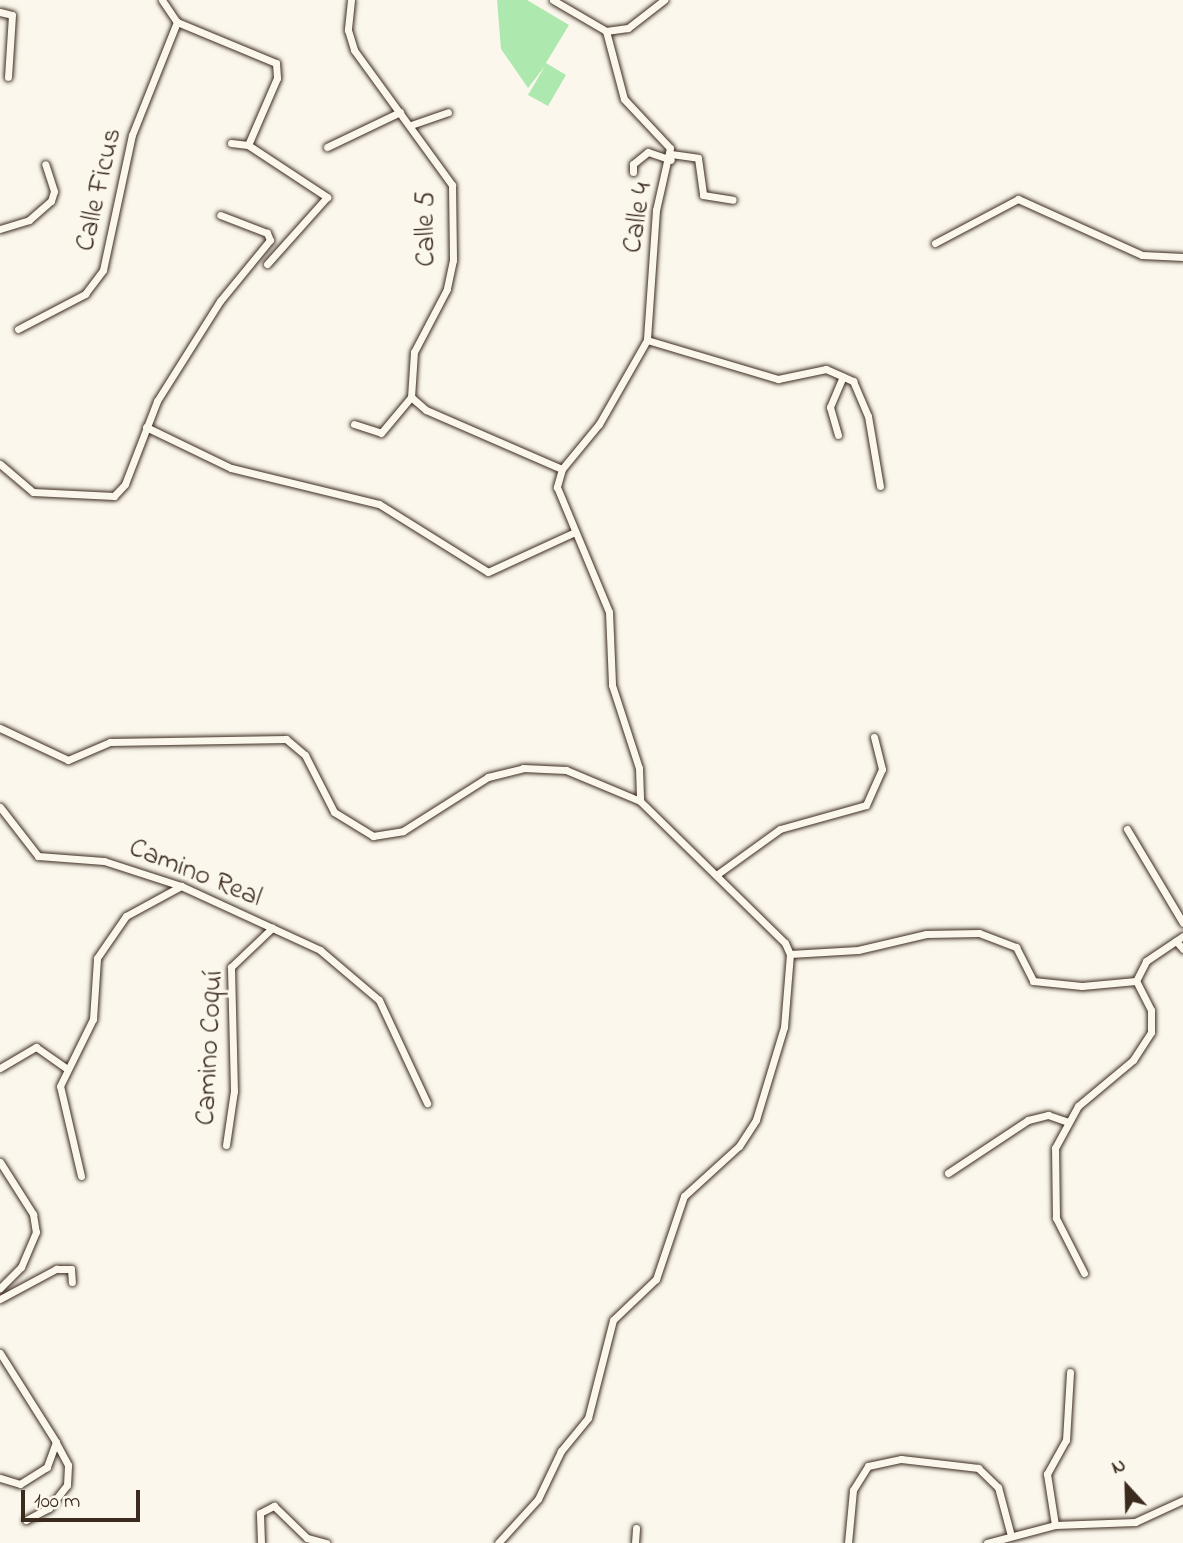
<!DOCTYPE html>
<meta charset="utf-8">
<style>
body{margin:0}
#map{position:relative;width:1183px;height:1543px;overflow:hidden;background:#fbf7ec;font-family:"Indie Flower",sans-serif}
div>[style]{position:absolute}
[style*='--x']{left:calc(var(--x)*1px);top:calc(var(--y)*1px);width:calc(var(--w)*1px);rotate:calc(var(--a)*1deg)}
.green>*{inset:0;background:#ade9af}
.roads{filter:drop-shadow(0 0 2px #3b2a1e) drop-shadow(0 0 2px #3b2a1e)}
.street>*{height:7px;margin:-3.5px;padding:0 3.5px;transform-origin:3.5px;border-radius:3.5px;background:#fbf7ec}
span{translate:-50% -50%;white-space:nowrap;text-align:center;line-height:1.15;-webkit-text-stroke:6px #fbf7ec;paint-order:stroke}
.street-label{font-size:28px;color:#3b2a1e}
.north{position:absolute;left:1092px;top:1452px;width:70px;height:70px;-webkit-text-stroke:5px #fbf7ec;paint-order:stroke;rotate:338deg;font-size:19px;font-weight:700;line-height:28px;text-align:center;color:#3b2a1e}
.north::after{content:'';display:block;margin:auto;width:24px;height:32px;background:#3b2a1e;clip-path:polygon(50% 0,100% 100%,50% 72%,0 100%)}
.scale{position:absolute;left:21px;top:1490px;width:119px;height:32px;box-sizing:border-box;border:4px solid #3b2a1e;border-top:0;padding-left:9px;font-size:21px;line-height:24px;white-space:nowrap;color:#3b2a1e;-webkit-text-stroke:5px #fbf7ec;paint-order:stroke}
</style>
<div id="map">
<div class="green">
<i style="clip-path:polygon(497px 0,527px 0,569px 25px,546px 63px,566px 75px,548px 106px,528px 95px,545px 66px,528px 88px,501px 49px)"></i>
</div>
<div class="roads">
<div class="street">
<i style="--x:162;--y:0;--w:27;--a:56"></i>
<i style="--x:177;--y:22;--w:107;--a:22.5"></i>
<i style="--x:276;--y:63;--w:15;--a:86"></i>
<i style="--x:277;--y:78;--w:73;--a:113.4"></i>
<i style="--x:351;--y:0;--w:30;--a:96"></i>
<i style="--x:348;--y:30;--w:21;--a:73"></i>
<i style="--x:354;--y:50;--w:167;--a:54"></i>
<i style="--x:452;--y:185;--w:75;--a:89.2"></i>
<i style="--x:453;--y:260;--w:30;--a:102"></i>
<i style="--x:447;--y:289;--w:71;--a:117.6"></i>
<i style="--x:414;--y:352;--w:45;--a:93.8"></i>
<i style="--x:411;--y:397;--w:20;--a:41"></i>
<i style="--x:426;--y:410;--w:148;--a:23.5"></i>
<i style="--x:553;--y:0;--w:61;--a:30.3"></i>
<i style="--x:606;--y:31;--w:70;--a:75.2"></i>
<i style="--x:624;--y:99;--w:67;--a:46.8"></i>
<i style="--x:670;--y:148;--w:64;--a:102.7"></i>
<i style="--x:656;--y:210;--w:130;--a:94"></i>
<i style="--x:647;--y:340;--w:97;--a:119.7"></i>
<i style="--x:599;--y:424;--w:58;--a:129.4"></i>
<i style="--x:562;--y:469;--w:19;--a:106"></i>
<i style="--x:557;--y:487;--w:135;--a:67.4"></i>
<i style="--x:609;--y:612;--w:73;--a:87.6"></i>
<i style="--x:612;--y:685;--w:87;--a:72"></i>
<i style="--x:639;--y:768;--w:33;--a:88"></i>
<i style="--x:0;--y:12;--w:12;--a:14"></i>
<i style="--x:12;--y:15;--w:62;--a:93.7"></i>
<i style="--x:606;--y:31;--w:22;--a:-8"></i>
<i style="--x:628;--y:28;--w:46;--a:-37.9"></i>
<i style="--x:411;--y:125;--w:39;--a:-19"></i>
<i style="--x:231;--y:143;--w:17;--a:7"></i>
<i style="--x:248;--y:145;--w:95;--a:33.4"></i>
<i style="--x:327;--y:197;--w:90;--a:131.8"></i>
<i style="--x:327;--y:147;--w:81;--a:-25.6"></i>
<i style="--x:671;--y:154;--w:27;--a:8"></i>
<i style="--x:698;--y:158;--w:37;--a:82"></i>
<i style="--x:703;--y:195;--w:30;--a:9"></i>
<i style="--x:633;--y:172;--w:8;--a:-90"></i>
<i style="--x:633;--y:164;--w:19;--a:-39"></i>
<i style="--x:648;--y:152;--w:24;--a:19"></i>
<i style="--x:0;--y:229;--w:30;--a:-17"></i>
<i style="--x:29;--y:220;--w:29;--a:-41"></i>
<i style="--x:51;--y:201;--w:10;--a:-73"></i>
<i style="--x:54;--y:191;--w:28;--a:-108"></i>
<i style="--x:935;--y:243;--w:94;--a:-27.9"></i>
<i style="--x:1018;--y:199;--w:136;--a:24.3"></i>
<i style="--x:1142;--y:255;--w:41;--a:2.8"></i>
<i style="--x:18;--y:329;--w:76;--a:-27.6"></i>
<i style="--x:85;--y:294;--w:30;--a:-53"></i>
<i style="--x:103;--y:270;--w:138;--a:-77.9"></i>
<i style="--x:132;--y:135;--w:122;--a:-68.3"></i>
<i style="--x:647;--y:340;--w:137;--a:16.6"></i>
<i style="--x:778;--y:379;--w:49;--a:-11.8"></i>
<i style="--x:826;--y:369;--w:30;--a:24"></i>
<i style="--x:853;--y:381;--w:38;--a:67"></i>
<i style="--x:868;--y:416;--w:71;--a:80.3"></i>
<i style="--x:354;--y:424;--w:28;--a:18"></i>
<i style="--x:381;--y:433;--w:47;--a:-50.2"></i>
<i style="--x:146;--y:427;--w:94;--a:25.8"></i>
<i style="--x:231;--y:468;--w:152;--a:13.7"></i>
<i style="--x:379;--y:504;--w:128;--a:32"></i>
<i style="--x:488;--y:572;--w:96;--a:-24.7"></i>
<i style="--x:838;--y:435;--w:29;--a:-106"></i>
<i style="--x:830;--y:407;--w:33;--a:-67"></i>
<i style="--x:0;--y:464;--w:43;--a:40.3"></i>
<i style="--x:33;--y:492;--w:81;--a:2.8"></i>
<i style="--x:114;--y:496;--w:16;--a:-47"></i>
<i style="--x:125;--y:484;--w:89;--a:-68.9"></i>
<i style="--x:157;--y:401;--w:118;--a:-57.8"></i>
<i style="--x:220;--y:301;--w:79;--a:-50.7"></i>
<i style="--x:270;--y:240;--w:8;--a:-113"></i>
<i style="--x:267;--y:233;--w:50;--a:-159"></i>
<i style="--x:0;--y:728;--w:75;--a:25.2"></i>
<i style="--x:68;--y:760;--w:46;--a:-23.2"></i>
<i style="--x:110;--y:742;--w:176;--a:-1"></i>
<i style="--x:286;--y:739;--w:25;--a:40"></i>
<i style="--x:305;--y:755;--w:64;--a:63"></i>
<i style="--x:334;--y:812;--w:46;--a:31.6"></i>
<i style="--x:373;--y:836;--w:30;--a:-9"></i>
<i style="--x:403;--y:831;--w:101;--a:-32.4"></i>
<i style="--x:488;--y:777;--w:36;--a:-14"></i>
<i style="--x:523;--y:768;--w:43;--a:2.7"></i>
<i style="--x:566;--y:770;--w:80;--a:22.7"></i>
<i style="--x:640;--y:801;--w:203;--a:44.4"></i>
<i style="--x:785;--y:943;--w:12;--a:66"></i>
<i style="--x:790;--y:954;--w:73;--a:94.7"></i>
<i style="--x:784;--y:1027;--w:97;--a:106.8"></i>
<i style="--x:756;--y:1120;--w:31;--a:123"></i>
<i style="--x:739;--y:1146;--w:74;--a:137.7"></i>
<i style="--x:684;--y:1196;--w:88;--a:108.6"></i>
<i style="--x:656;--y:1279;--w:59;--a:136.4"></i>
<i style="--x:613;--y:1320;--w:101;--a:104.3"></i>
<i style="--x:588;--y:1418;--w:43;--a:129.3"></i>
<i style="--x:561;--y:1451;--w:53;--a:115.6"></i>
<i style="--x:538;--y:1499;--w:59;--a:132.3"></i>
<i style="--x:0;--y:807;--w:62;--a:52.2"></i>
<i style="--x:38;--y:856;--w:66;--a:4.3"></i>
<i style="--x:104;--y:861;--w:81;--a:18"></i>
<i style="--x:181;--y:886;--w:153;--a:24.7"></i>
<i style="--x:320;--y:950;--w:77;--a:40.3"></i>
<i style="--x:379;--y:1000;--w:114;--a:65"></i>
<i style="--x:1127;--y:829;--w:109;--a:59.2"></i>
<i style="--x:719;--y:873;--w:75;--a:-35.8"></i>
<i style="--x:780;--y:829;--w:89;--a:-15.6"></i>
<i style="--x:866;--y:805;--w:39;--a:-66"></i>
<i style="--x:882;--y:769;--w:33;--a:-104"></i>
<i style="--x:1176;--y:941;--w:11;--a:49"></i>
<i style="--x:790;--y:954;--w:68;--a:-3.4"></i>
<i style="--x:858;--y:950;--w:70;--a:-13.2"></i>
<i style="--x:926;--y:934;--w:53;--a:-1.1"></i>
<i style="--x:979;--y:933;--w:40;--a:21"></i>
<i style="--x:1016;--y:947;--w:38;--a:63"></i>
<i style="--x:1033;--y:981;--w:49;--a:5.8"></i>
<i style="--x:1082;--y:986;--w:54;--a:-5.3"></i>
<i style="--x:1136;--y:981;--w:22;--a:-63"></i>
<i style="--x:1146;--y:961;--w:45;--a:-34"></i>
<i style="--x:0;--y:1068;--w:42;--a:-30.3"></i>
<i style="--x:36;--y:1047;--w:38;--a:35"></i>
<i style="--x:226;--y:1145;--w:55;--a:-81.6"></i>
<i style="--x:234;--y:1091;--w:124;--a:-91.4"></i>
<i style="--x:231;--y:967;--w:57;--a:-43.6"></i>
<i style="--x:0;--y:1162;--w:62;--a:57.6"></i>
<i style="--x:33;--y:1214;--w:18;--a:81"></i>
<i style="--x:36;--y:1232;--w:38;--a:113"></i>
<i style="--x:21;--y:1267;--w:30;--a:135"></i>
<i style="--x:948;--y:1173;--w:96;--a:-33.5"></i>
<i style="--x:1028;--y:1120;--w:21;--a:-14"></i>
<i style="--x:1048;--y:1115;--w:21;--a:19"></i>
<i style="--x:81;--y:1176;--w:92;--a:-103.1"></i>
<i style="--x:60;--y:1086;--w:75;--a:-63.8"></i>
<i style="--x:93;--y:1019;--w:61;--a:-86.2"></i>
<i style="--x:97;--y:958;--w:51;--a:-55.4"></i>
<i style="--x:126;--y:916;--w:63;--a:-28.6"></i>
<i style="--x:1084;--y:1273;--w:62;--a:-117"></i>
<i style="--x:1056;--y:1218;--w:70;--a:-90.8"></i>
<i style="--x:1055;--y:1148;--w:48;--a:-61.3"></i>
<i style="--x:1078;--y:1106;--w:72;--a:-39.9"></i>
<i style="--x:1133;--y:1060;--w:33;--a:-57"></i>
<i style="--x:1151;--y:1032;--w:22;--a:-90"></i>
<i style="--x:1151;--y:1010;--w:33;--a:-117"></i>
<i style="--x:0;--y:1299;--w:64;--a:-28.2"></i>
<i style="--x:56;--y:1269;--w:15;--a:0"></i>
<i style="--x:71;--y:1269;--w:13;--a:86"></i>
<i style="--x:0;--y:1353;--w:105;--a:57.8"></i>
<i style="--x:56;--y:1442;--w:27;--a:110"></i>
<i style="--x:47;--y:1467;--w:32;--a:148"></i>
<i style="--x:20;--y:1484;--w:21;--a:-163"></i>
<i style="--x:26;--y:1520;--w:26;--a:-28"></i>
<i style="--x:49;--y:1508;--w:29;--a:-52"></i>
<i style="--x:67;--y:1485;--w:20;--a:-87"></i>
<i style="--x:68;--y:1465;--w:26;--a:-118"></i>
<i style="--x:1055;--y:1525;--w:52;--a:-98.9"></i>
<i style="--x:1047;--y:1474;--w:39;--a:-61"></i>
<i style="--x:1066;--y:1440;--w:68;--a:-86.6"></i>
<i style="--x:261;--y:1543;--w:30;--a:-92"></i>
<i style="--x:260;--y:1513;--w:16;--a:-27"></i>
<i style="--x:274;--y:1506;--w:46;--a:44.1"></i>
<i style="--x:307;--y:1538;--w:20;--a:15"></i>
<i style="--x:635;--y:1543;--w:15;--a:-86"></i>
<i style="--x:848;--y:1543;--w:53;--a:-84.6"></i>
<i style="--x:853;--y:1490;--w:28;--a:-58"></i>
<i style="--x:868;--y:1466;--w:34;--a:-12"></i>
<i style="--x:901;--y:1459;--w:78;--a:6.7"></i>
<i style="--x:978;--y:1468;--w:28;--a:44"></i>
<i style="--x:998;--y:1487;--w:47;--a:75.1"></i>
<i style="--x:987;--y:1543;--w:70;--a:-14.8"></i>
<i style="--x:1055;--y:1525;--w:80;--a:-2.1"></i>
<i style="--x:1135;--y:1522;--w:53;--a:-24.6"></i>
</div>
</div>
<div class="street-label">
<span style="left:100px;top:190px;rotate:-77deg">Calle Ficus</span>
<span style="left:639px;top:218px;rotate:-81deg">Calle 4</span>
<span style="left:427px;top:229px;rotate:-91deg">Calle 5</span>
<span style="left:195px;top:874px;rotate:22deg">Camino Real</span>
<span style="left:211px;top:1048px;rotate:-87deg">Camino Coquí</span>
</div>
<div class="north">N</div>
<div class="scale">100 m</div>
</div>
